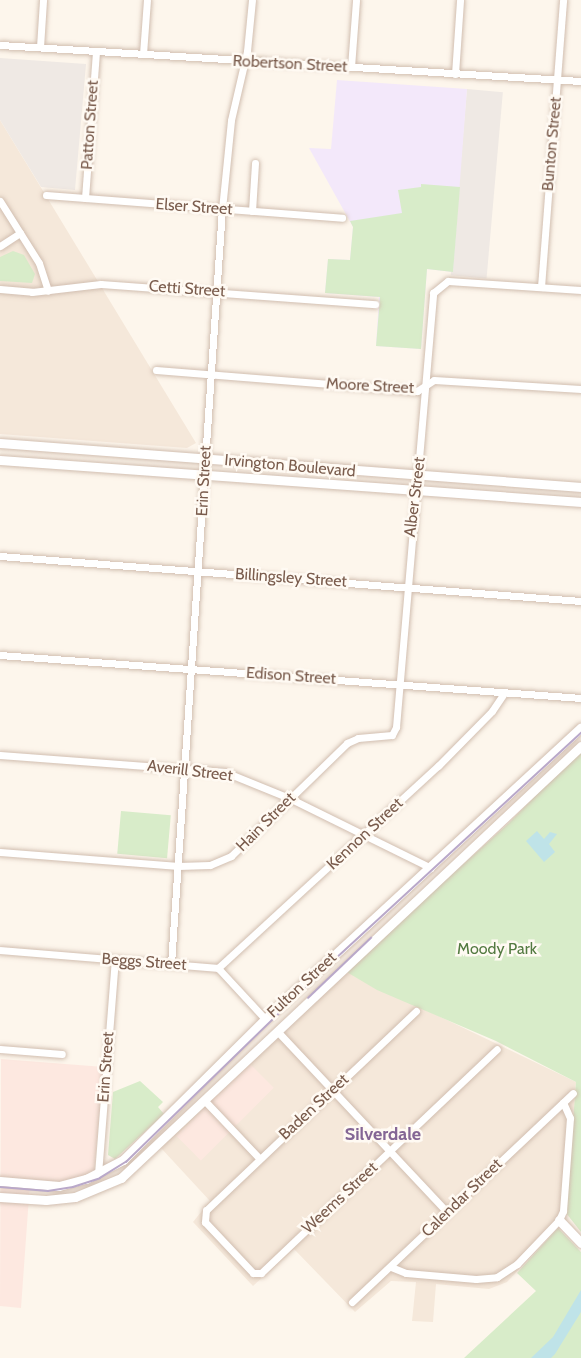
<!DOCTYPE html>
<style>
body{margin:0}
#map{position:relative;width:581px;height:1358px;overflow:hidden;background:#fdf6ec;font-family:Cabin,sans-serif}
div>[style]{position:absolute}
[style*='--x']{left:calc(var(--x)*1px);top:calc(var(--y)*1px);width:calc(var(--w)*1px);rotate:calc(var(--a)*1deg)}
.residential>*{inset:0;background:#f5e8da}
.commercial>*{inset:0;background:#fde8e0;transform-origin:0 0}
.industrial>*{inset:0;background:#efe9e4;transform-origin:0 0}
.education>*{inset:0;background:#f3e8fa}
.green>*{inset:0;background:#d8ecc9;transform-origin:0 0}
.water>*{inset:0;background:#bfe3e8}
.roads{filter:drop-shadow(0 0 2px #d1beb0) drop-shadow(0 0 2px #d1beb0)}
.street>*{height:7px;margin:-3.5px;padding:0 3.5px;transform-origin:3.5px;border-radius:3.5px;background:#fff}
.secondary>*{height:9px;margin:-4.5px;padding:0 4.5px;transform-origin:4.5px;border-radius:4.5px;background:#fff}
.tram>*{height:1.5px;margin:-0.75px;padding:0 0.75px;transform-origin:0.75px;border-radius:0.75px;background:#b9a8c9}
span{translate:-50% -50%;white-space:nowrap;text-align:center;line-height:1.15;-webkit-text-stroke:5px #fffaf3;paint-order:stroke}
.street-label{font-size:16px;color:#7a5c4d}
.park-label{font-size:16px;color:#537a41}
.neighbourhood-label{font-size:18px;color:#846695;font-weight:700}
</style>
<div id="map">
<div class="residential">
<i style="clip-path:polygon(0 120px,196px 443px,187px 448px,0 434px)"></i>
<i style="clip-path:polygon(345px 971px,576px 1082px,566px 1213px,558px 1228px,507px 1282px,489px 1289px,436px 1284px,433px 1322px,412px 1321px,416px 1282px,391px 1281px,355px 1312px,294px 1249px,253px 1286px,193px 1222px,210px 1201px,161px 1148px)"></i>
</div>
<div class="commercial">
<i style="clip-path:polygon(1px 1059px,104px 1067px,94px 1172px,76px 1180px,30px 1183px,21px 1308px,0 1306px)"></i>
<i style="left:249px;top:1063px;width:35px;height:103px;rotate:45deg"></i>
</div>
<div class="industrial">
<i style="clip-path:polygon(0 58px,86px 64px,75px 190px,41px 187px,0 120px)"></i>
<i style="left:467px;top:89px;width:36px;height:187px;rotate:5deg"></i>
</div>
<div class="education">
<i style="clip-path:polygon(337px 80px,467px 89px,453px 272px,427px 269px,421px 349px,376px 346px,379px 297px,325px 293px,328px 259px,350px 260px,353px 227px,309px 148px,331px 149px)"></i>
</div>
<div class="green">
<i style="clip-path:polygon(421px 184px,460px 187px,453px 272px,427px 269px,421px 349px,376px 346px,380px 297px,325px 293px,328px 259px,350px 260px,353px 227px,350px 221px,402px 213px,398px 190px,421px 187px)"></i>
<i style="clip-path:polygon(13px 251px,24px 255px,35px 274px,32px 283px,0 281px,0 257px)"></i>
<i style="clip-path:polygon(581px 749px,581px 1232px,566px 1213px,576px 1082px,496px 1041px,377px 990px,345px 971px,509px 823px)"></i>
<i style="left:121px;top:811px;width:50px;height:43px;rotate:5deg"></i>
<i style="clip-path:polygon(140px 1081px,163px 1102px,158px 1107px,164px 1114px,115px 1159px,108px 1155px,113px 1092px)"></i>
<i style="clip-path:polygon(558px 1228px,581px 1252px,581px 1358px,464px 1358px,536px 1291px,517px 1273px)"></i>
</div>
<div class="water">
<i style="clip-path:polygon(537px 831px,544px 839px,550px 832px,557px 834px,549px 844px,555px 852px,544px 862px,526px 841px)"></i>
<i style="clip-path:polygon(581px 1290px,581px 1312px,555px 1354px,551px 1358px,531px 1358px,553px 1337px)"></i>
</div>
<div class="roads">
<div class="street">
<i style="--x:0;--y:45;--w:582;--a:3.55"></i>
<i style="--x:40;--y:47;--w:47;--a:-86.3"></i>
<i style="--x:143;--y:54;--w:54;--a:-85.8"></i>
<i style="--x:351;--y:67;--w:67;--a:-85.7"></i>
<i style="--x:455;--y:74;--w:74;--a:-86.1"></i>
<i style="--x:46;--y:195;--w:297;--a:4.4"></i>
<i style="--x:85;--y:198;--w:146;--a:-85.7"></i>
<i style="--x:0;--y:201;--w:73;--a:57.8"></i>
<i style="--x:39;--y:263;--w:29;--a:72"></i>
<i style="--x:252;--y:211;--w:48;--a:-86.4"></i>
<i style="--x:0;--y:246;--w:24;--a:-33"></i>
<i style="--x:541;--y:287;--w:288;--a:-85.6"></i>
<i style="--x:0;--y:289;--w:32;--a:5"></i>
<i style="--x:32;--y:292;--w:69;--a:-6.6"></i>
<i style="--x:101;--y:284;--w:275;--a:4.2"></i>
<i style="--x:156;--y:370;--w:262;--a:4.6"></i>
<i style="--x:417;--y:391;--w:20;--a:-33"></i>
<i style="--x:434;--y:380;--w:147;--a:3.5"></i>
<i style="--x:0;--y:556;--w:583;--a:4.43"></i>
<i style="--x:0;--y:655;--w:583;--a:4.23"></i>
<i style="--x:0;--y:755;--w:226;--a:4.3"></i>
<i style="--x:225;--y:772;--w:69;--a:22.1"></i>
<i style="--x:289;--y:798;--w:158;--a:26.2"></i>
<i style="--x:0;--y:852;--w:179;--a:4.5"></i>
<i style="--x:178;--y:866;--w:32;--a:-2"></i>
<i style="--x:210;--y:865;--w:23;--a:-23"></i>
<i style="--x:231;--y:856;--w:162;--a:-44.2"></i>
<i style="--x:347;--y:743;--w:12;--a:-24"></i>
<i style="--x:358;--y:738;--w:34;--a:-5"></i>
<i style="--x:392;--y:735;--w:9;--a:-63"></i>
<i style="--x:396;--y:727;--w:436;--a:-85.1"></i>
<i style="--x:433;--y:293;--w:19;--a:-39"></i>
<i style="--x:448;--y:281;--w:133;--a:3.9"></i>
<i style="--x:0;--y:950;--w:219;--a:4.7"></i>
<i style="--x:218;--y:968;--w:69;--a:47.3"></i>
<i style="--x:171;--y:964;--w:757;--a:-86.14"></i>
<i style="--x:222;--y:209;--w:89;--a:-84.2"></i>
<i style="--x:231;--y:120;--w:71;--a:-76.9"></i>
<i style="--x:247;--y:51;--w:51;--a:-84.4"></i>
<i style="--x:218;--y:968;--w:299;--a:-42.6"></i>
<i style="--x:438;--y:766;--w:77;--a:-45.5"></i>
<i style="--x:492;--y:711;--w:22;--a:-56"></i>
<i style="--x:416;--y:1011;--w:289;--a:136.5"></i>
<i style="--x:206;--y:1210;--w:12;--a:95"></i>
<i style="--x:205;--y:1222;--w:70;--a:46.7"></i>
<i style="--x:253;--y:1273;--w:8;--a:0"></i>
<i style="--x:261;--y:1273;--w:325;--a:-43.5"></i>
<i style="--x:278;--y:1032;--w:247;--a:46.8"></i>
<i style="--x:0;--y:1049;--w:62;--a:4.6"></i>
<i style="--x:205;--y:1101;--w:79;--a:46.5"></i>
<i style="--x:98;--y:1174;--w:215;--a:-85.5"></i>
<i style="--x:391;--y:1267;--w:16;--a:22"></i>
<i style="--x:406;--y:1273;--w:70;--a:4.9"></i>
<i style="--x:476;--y:1279;--w:21;--a:-5"></i>
<i style="--x:497;--y:1277;--w:24;--a:-33"></i>
<i style="--x:517;--y:1264;--w:61;--a:-46.3"></i>
<i style="--x:559;--y:1220;--w:10;--a:-66"></i>
<i style="--x:563;--y:1211;--w:93;--a:-85.7"></i>
<i style="--x:570;--y:1118;--w:17;--a:-114"></i>
<i style="--x:352;--y:1302;--w:304;--a:-43.4"></i>
</div>
<div class="secondary">
<i style="--x:0;--y:443;--w:583;--a:4.33"></i>
<i style="--x:0;--y:460;--w:583;--a:4.13"></i>
<i style="--x:0;--y:1181;--w:59;--a:4.8"></i>
<i style="--x:59;--y:1186;--w:28;--a:-15"></i>
<i style="--x:86;--y:1179;--w:42;--a:-27.2"></i>
<i style="--x:123;--y:1160;--w:200;--a:-44.8"></i>
<i style="--x:265;--y:1019;--w:430;--a:-42.7"></i>
<i style="--x:0;--y:1197;--w:46;--a:3.7"></i>
<i style="--x:46;--y:1200;--w:29;--a:-6"></i>
<i style="--x:75;--y:1197;--w:50;--a:-22.4"></i>
<i style="--x:121;--y:1178;--w:631;--a:-43.2"></i>
<i style="--x:559;--y:1220;--w:32;--a:46"></i>
</div>
</div>
<div class="tram">
<i style="--x:308;--y:998;--w:87;--a:-43.6"></i>
<i style="--x:0;--y:1187;--w:48;--a:4.8"></i>
<i style="--x:48;--y:1191;--w:25;--a:-9"></i>
<i style="--x:73;--y:1187;--w:28;--a:-18"></i>
<i style="--x:100;--y:1178;--w:31;--a:-32"></i>
<i style="--x:126;--y:1162;--w:289;--a:-44.2"></i>
<i style="--x:333;--y:961;--w:337;--a:-42.6"></i>
</div>
<div class="street-label">
<span style="left:290px;top:64px;rotate:3deg">Robertson Street</span>
<span style="left:90px;top:125px;rotate:-86deg">Patton Street</span>
<span style="left:552px;top:144px;rotate:-85deg">Bunton Street</span>
<span style="left:194px;top:207px;rotate:4deg">Elser Street</span>
<span style="left:187px;top:289px;rotate:4deg">Cetti Street</span>
<span style="left:370px;top:386px;rotate:3deg">Moore Street</span>
<span style="left:290px;top:466px;rotate:5deg">Irvington Boulevard</span>
<span style="left:204px;top:481px;rotate:-87deg">Erin Street</span>
<span style="left:415px;top:497px;rotate:-83deg">Alber Street</span>
<span style="left:291px;top:578px;rotate:4deg">Billingsley Street</span>
<span style="left:291px;top:676px;rotate:4deg">Edison Street</span>
<span style="left:190px;top:771px;rotate:7deg">Averill Street</span>
<span style="left:266px;top:822px;rotate:-45deg">Hain Street</span>
<span style="left:365px;top:834px;rotate:-43deg">Kennon Street</span>
<span style="left:144px;top:962px;rotate:4deg">Beggs Street</span>
<span style="left:302px;top:985px;rotate:-43deg">Fulton Street</span>
<span style="left:106px;top:1067px;rotate:-86deg">Erin Street</span>
<span style="left:314px;top:1107px;rotate:-43deg">Baden Street</span>
<span style="left:340px;top:1198px;rotate:-43deg">Weems Street</span>
<span style="left:462px;top:1198px;rotate:-44deg">Calendar Street</span>
</div>
<div class="park-label">
<span style="left:497px;top:949px">Moody Park</span>
</div>
<div class="neighbourhood-label">
<span style="left:383px;top:1134px">Silverdale</span>
</div>
</div>
